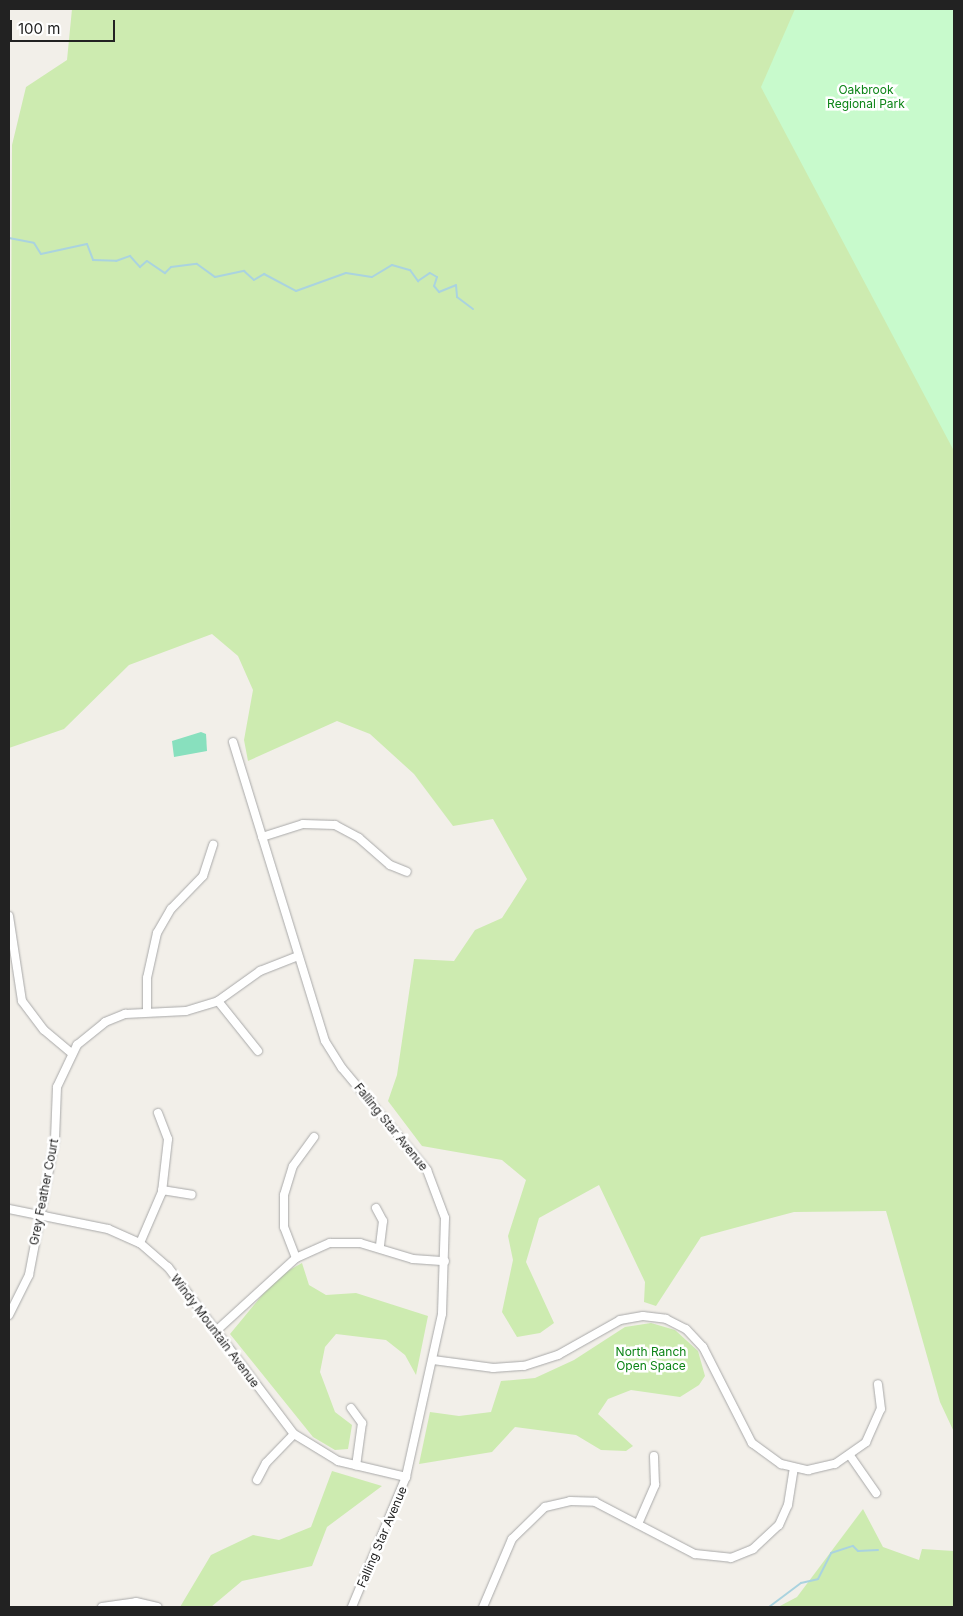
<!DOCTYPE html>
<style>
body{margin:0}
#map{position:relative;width:963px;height:1616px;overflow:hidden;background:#f2efe9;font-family:Inter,sans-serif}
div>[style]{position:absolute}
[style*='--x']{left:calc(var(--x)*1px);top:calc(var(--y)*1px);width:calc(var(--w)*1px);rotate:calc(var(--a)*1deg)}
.grass>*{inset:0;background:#cdebb0}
.park>*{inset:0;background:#c8facc}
.pitch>*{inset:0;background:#88e0be}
.stream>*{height:2px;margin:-1px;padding:0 1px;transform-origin:1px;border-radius:1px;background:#aad3df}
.roads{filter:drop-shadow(0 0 1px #a9a9a9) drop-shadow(0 0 1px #a9a9a9)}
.minor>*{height:8px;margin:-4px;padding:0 4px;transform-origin:4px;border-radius:4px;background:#fff}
span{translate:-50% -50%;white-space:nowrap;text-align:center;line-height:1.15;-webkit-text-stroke:5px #fff;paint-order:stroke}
.park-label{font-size:12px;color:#0c8416}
.street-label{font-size:12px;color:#222}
.frame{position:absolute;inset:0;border:10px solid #222;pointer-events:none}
.scale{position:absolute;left:10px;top:20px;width:105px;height:22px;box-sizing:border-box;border:2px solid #222;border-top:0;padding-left:6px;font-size:15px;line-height:18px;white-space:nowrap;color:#222;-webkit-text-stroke:4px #fff;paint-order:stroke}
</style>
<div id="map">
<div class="grass">
<i style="clip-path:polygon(72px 9px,954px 9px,954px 1432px,940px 1402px,886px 1211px,794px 1212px,701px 1237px,656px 1306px,644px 1302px,645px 1282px,599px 1185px,539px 1218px,526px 1262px,554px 1323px,540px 1333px,517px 1337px,502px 1312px,513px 1260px,508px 1236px,526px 1180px,502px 1160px,422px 1146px,388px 1101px,397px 1075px,414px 959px,454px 961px,475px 930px,502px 918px,527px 879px,493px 819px,453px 826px,414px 774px,370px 734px,337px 721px,248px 761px,244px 740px,253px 690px,238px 656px,212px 634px,129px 665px,64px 729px,9px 748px,12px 145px,26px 87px,67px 60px)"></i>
<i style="clip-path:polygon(302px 1263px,309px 1285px,326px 1295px,356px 1293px,428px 1316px,416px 1375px,405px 1355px,386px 1340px,336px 1334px,325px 1347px,320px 1372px,335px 1412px,352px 1425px,348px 1449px,335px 1450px,313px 1437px,230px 1334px,277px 1277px)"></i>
<i style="clip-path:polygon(651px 1323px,675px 1330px,698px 1351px,705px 1376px,699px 1385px,680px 1397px,631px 1390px,608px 1399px,598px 1414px,633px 1446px,626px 1451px,601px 1450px,576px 1435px,515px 1427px,492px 1452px,419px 1464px,430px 1412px,459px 1416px,491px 1412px,501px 1381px,535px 1378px,574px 1360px,625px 1327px)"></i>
<i style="clip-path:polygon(332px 1471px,382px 1486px,327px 1527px,312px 1566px,242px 1581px,211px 1607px,180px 1607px,211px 1555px,253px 1535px,279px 1540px,311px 1527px)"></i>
<i style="clip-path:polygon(863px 1509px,883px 1547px,919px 1560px,922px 1549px,954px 1551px,954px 1607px,778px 1607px,797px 1597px)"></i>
</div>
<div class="park">
<i style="clip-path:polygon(795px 9px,954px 9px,954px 451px,761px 87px)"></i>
</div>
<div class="pitch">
<i style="clip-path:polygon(201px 732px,206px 734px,207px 751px,174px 757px,172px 741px)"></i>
</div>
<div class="stream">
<i style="--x:9;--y:238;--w:25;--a:11"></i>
<i style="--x:34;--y:243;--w:13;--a:58"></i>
<i style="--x:41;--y:254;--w:47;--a:-12.3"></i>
<i style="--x:87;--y:244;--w:17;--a:69"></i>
<i style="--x:93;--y:260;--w:23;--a:2"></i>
<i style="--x:116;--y:261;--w:15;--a:-20"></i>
<i style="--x:130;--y:256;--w:15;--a:48"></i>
<i style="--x:140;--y:267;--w:9;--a:-41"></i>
<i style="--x:147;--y:261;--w:22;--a:34"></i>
<i style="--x:165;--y:273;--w:8;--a:-45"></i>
<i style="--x:171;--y:267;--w:26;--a:-7"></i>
<i style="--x:197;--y:264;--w:22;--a:36"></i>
<i style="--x:215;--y:277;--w:30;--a:-12"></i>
<i style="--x:244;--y:271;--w:13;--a:42"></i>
<i style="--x:254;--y:280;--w:12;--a:-31"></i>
<i style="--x:264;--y:274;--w:36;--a:28"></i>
<i style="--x:296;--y:291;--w:53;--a:-19.8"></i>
<i style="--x:346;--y:273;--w:26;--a:9"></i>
<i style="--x:372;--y:277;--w:23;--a:-31"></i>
<i style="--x:392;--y:265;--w:19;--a:16"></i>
<i style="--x:410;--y:270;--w:14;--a:54"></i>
<i style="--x:418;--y:281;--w:14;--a:-34"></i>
<i style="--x:430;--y:273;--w:8;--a:30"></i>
<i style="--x:437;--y:277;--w:9;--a:108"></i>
<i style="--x:434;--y:286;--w:8;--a:50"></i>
<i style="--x:439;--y:292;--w:18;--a:-22"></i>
<i style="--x:456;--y:285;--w:12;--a:85"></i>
<i style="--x:457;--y:297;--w:20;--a:37"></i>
<i style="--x:769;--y:1607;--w:40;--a:-37"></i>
<i style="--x:801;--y:1583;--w:17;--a:-13"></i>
<i style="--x:818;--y:1579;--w:29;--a:-63"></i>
<i style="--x:831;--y:1553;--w:23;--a:-18"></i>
<i style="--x:853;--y:1546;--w:7;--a:45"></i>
<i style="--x:858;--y:1551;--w:20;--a:-3"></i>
</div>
<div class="roads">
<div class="minor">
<i style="--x:233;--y:742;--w:313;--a:72.9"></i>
<i style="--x:325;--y:1041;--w:32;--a:58"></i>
<i style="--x:342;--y:1068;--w:133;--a:50.2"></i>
<i style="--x:427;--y:1170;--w:51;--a:69.4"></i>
<i style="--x:445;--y:1218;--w:96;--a:91.8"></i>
<i style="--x:442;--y:1314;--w:167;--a:102.5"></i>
<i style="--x:406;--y:1477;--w:141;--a:112.6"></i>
<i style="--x:262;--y:837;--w:43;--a:-17.6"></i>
<i style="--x:303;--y:824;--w:32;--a:2"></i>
<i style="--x:335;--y:825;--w:27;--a:28"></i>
<i style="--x:359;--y:838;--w:41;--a:41.1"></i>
<i style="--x:390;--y:865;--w:18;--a:22"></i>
<i style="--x:9;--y:916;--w:86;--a:81.3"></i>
<i style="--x:22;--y:1001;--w:36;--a:53"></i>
<i style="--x:44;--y:1030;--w:35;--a:40"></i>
<i style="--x:218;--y:1001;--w:64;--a:51.3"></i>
<i style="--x:147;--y:1011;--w:33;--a:-90"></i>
<i style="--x:147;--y:978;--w:46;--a:-77.5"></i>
<i style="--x:157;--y:933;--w:28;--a:-60"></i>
<i style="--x:171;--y:909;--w:46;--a:-45.9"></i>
<i style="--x:203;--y:876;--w:33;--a:-72"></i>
<i style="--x:162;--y:1190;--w:30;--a:9"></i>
<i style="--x:376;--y:1208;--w:15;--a:62"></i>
<i style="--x:383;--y:1221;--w:26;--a:97"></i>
<i style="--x:9;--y:1209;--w:101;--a:11.4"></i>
<i style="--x:108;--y:1229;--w:35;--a:24"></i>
<i style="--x:140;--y:1243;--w:37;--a:41"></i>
<i style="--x:168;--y:1267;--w:209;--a:53"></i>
<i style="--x:294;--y:1434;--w:52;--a:31.5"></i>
<i style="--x:338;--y:1461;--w:70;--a:13.2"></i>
<i style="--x:140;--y:1243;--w:56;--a:-66.7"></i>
<i style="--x:162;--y:1192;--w:53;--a:-83.5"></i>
<i style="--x:168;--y:1139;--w:28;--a:-111"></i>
<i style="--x:296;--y:1258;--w:33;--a:-111"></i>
<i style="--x:284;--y:1227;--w:32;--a:-90"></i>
<i style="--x:284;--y:1195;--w:30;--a:-73"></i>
<i style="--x:293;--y:1166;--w:36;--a:-54"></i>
<i style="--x:9;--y:1315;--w:45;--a:-63.4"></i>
<i style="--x:29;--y:1275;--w:138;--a:-79.2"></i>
<i style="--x:55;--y:1139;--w:52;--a:-87.8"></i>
<i style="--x:57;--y:1087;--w:47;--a:-64.5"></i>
<i style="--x:77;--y:1045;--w:36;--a:-39"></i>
<i style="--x:105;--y:1022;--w:22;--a:-22"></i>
<i style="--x:125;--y:1014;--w:61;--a:-2.8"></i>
<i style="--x:186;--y:1011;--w:34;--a:-17"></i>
<i style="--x:218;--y:1001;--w:52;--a:-35.5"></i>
<i style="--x:260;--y:971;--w:41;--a:-21.5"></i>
<i style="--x:216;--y:1331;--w:108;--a:-42.4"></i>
<i style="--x:296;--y:1258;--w:37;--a:-24"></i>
<i style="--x:330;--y:1243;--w:30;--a:0"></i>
<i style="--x:360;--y:1243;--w:55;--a:16.8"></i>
<i style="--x:413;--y:1259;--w:32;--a:4"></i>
<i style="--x:433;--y:1360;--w:61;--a:7.6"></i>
<i style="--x:493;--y:1368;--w:31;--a:-4"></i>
<i style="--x:524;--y:1366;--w:36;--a:-18"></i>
<i style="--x:558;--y:1355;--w:71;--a:-29.4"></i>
<i style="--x:620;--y:1320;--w:23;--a:-10"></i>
<i style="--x:643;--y:1316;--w:23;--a:7"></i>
<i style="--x:666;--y:1319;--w:22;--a:27"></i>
<i style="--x:686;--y:1329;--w:25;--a:47"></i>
<i style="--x:703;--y:1347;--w:108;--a:63"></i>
<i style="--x:752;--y:1443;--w:36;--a:36"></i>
<i style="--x:781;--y:1464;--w:28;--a:13"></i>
<i style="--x:808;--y:1470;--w:28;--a:-13"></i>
<i style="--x:835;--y:1464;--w:38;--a:-35"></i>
<i style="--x:866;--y:1442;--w:36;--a:-66"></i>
<i style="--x:881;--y:1409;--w:25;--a:-97"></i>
<i style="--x:351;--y:1408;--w:19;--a:54"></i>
<i style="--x:362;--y:1423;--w:43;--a:97.9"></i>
<i style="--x:851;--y:1457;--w:44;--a:55.2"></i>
<i style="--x:257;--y:1480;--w:19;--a:-62"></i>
<i style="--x:266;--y:1463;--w:40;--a:-46"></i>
<i style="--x:638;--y:1524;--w:43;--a:-66.4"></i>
<i style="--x:655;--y:1485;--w:29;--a:-92"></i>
<i style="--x:102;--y:1607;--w:34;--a:-8"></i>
<i style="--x:136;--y:1602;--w:22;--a:13"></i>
<i style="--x:483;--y:1607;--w:74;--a:-66.9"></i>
<i style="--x:512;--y:1539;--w:46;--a:-44.1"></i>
<i style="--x:545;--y:1507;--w:26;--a:-13"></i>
<i style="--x:570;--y:1501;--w:25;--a:2"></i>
<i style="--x:595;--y:1502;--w:113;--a:27.5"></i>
<i style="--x:695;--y:1554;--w:36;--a:6"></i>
<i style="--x:731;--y:1558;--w:24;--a:-22"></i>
<i style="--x:753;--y:1549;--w:35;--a:-43"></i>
<i style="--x:779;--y:1525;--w:22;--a:-66"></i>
<i style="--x:788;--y:1505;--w:37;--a:-81"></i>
</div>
</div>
<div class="park-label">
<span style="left:866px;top:97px">Oakbrook<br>Regional Park</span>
<span style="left:651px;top:1359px">North Ranch<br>Open Space</span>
</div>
<div class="street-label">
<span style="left:391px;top:1127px;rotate:51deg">Falling Star Avenue</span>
<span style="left:44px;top:1192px;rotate:-79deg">Grey Feather Court</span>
<span style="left:215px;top:1331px;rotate:53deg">Windy Mountain Avenue</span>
<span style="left:382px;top:1537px;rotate:-67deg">Falling Star Avenue</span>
</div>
<div class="frame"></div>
<div class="scale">100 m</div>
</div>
